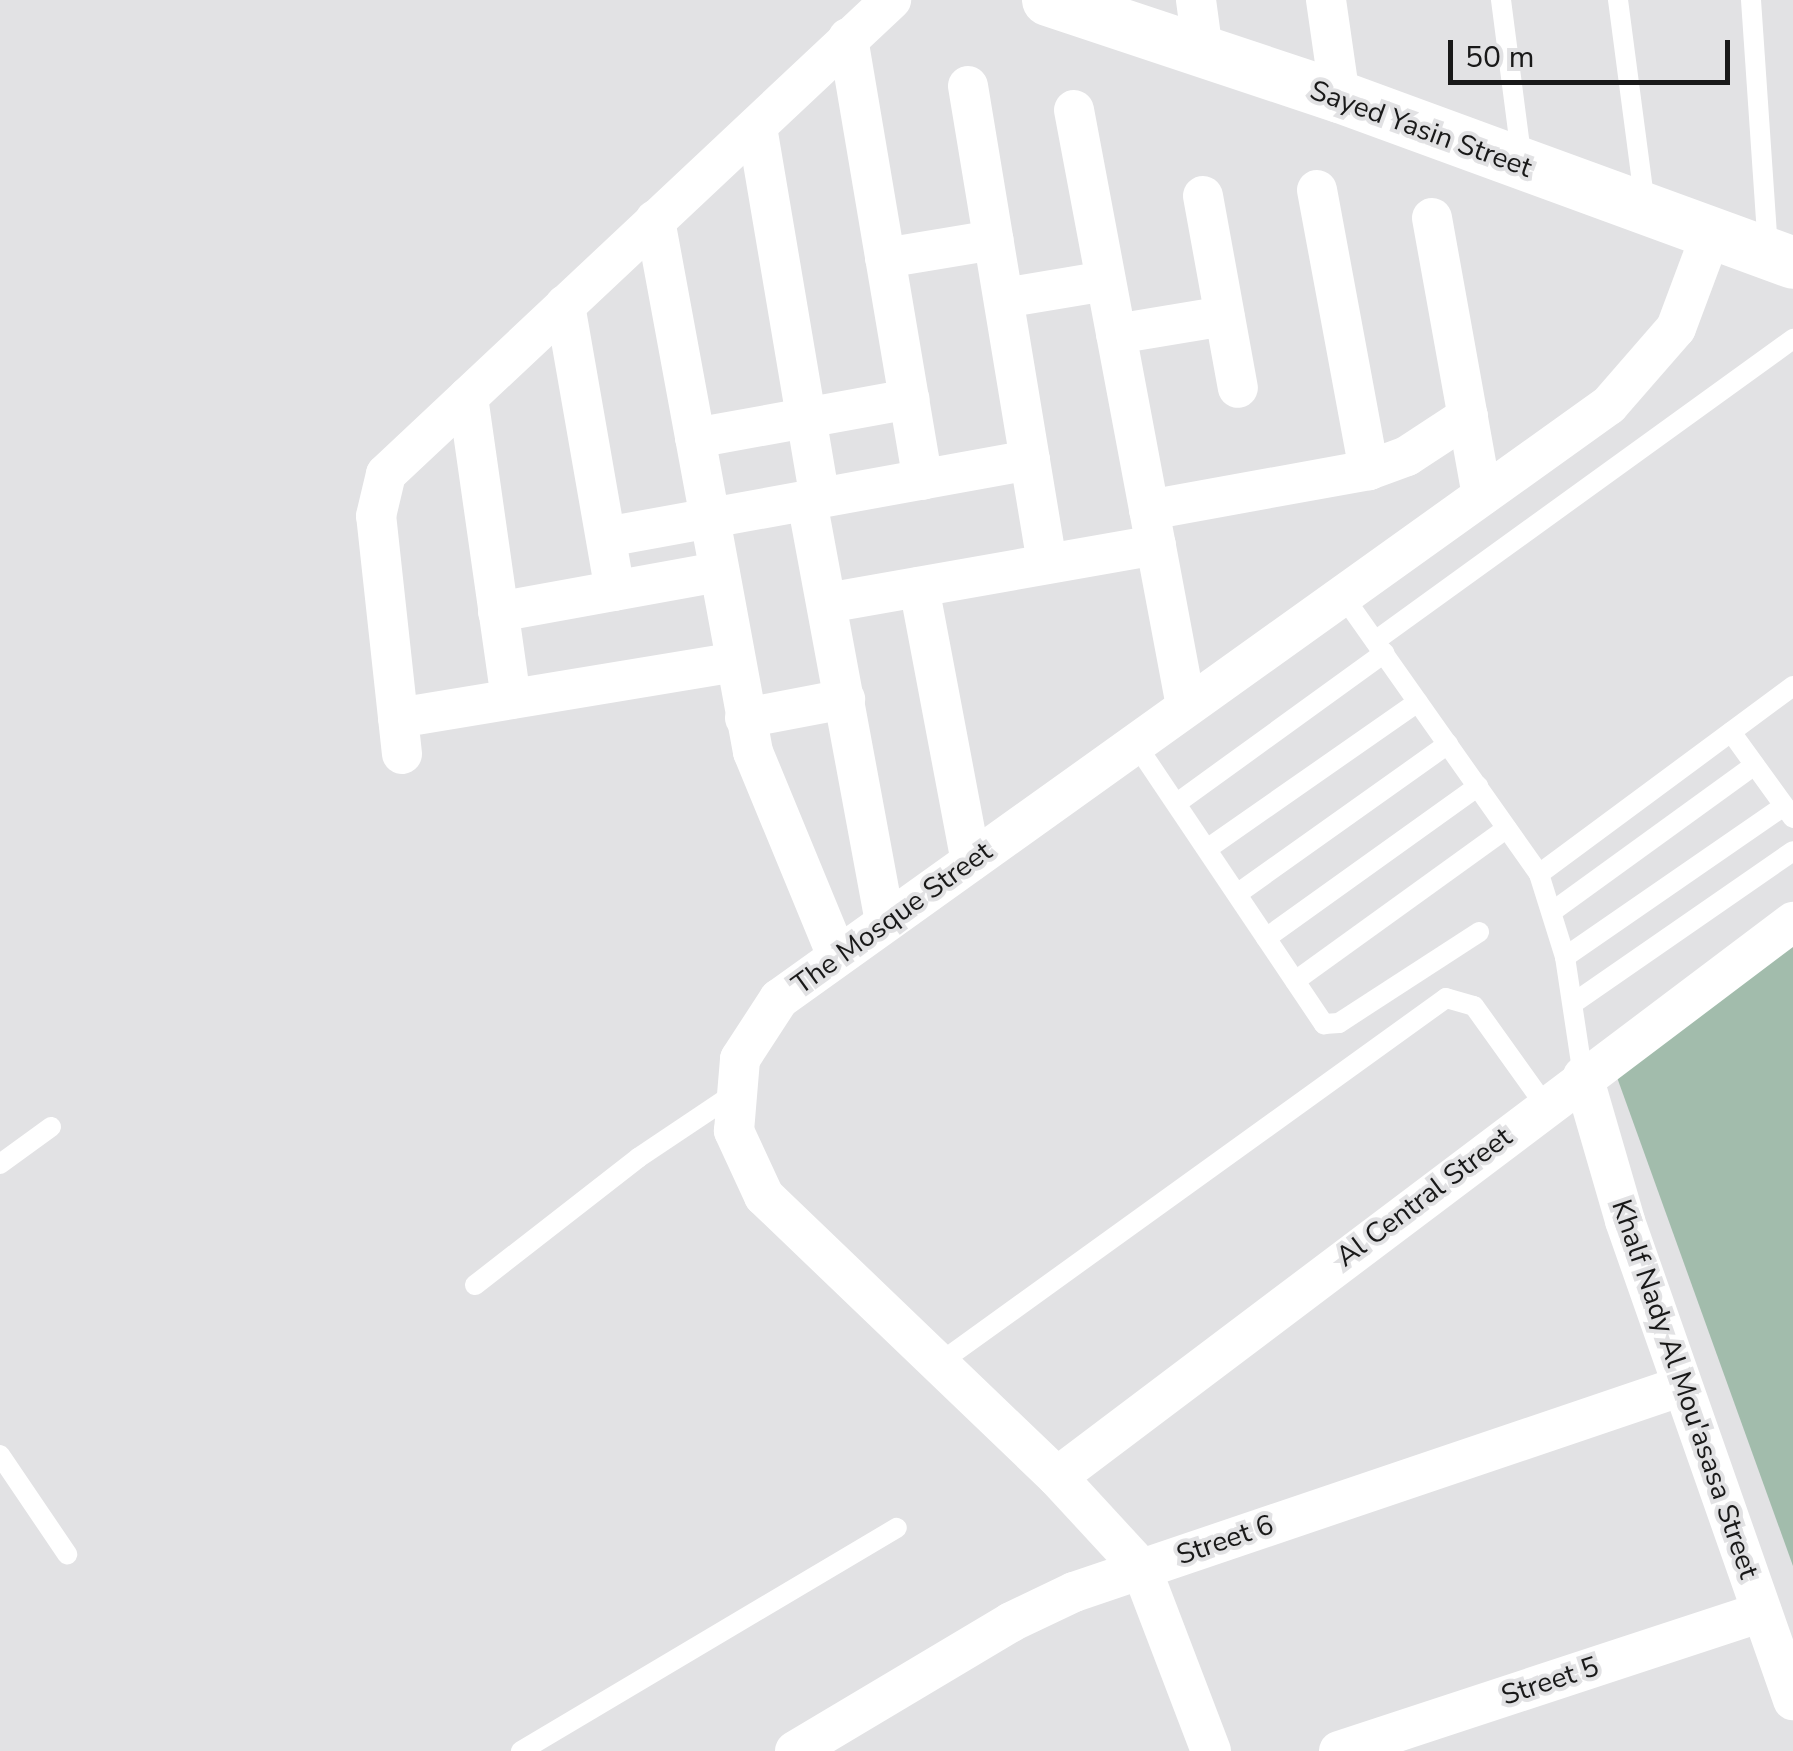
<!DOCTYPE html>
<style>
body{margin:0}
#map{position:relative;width:1793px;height:1751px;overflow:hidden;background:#e2e2e4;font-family:"Nunito Sans",sans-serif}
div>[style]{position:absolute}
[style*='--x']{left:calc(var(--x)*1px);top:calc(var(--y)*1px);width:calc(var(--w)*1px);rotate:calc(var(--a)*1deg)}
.green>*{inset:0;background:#a2bcac}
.service>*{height:20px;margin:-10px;padding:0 10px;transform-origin:10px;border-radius:10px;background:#fff}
.minor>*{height:40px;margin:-20px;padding:0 20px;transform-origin:20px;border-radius:20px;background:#fff}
.tertiary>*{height:52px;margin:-26px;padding:0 26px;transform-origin:26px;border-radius:26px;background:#fff}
span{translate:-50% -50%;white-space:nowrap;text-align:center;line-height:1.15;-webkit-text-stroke:8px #e2e2e4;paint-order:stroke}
.street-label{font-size:28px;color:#191919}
.scale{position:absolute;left:1448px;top:40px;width:282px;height:45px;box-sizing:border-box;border:5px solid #191919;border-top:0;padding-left:12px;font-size:30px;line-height:35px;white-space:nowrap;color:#191919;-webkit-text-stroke:8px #e2e2e4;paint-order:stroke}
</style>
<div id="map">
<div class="green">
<i style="clip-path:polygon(1793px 940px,1793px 1566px,1614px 1069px)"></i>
</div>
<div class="service">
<i style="--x:1501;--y:0;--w:163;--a:82.6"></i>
<i style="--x:1618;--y:0;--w:208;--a:82.5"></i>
<i style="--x:1751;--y:0;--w:253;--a:86.1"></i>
<i style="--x:1343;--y:596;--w:340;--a:54.8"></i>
<i style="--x:1539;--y:874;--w:87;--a:72.6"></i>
<i style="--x:1565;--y:957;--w:120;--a:81.4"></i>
<i style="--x:1375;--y:641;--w:516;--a:-35.85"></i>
<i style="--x:1731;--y:732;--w:106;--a:54.2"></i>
<i style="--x:1135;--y:743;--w:339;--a:56.1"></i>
<i style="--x:1324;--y:1024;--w:15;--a:-4"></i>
<i style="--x:1339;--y:1023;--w:167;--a:-33"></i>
<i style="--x:1177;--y:803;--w:256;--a:-35.9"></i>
<i style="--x:1207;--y:849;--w:257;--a:-34.9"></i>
<i style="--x:1539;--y:874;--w:316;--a:-36.5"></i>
<i style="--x:1237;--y:894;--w:259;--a:-35.4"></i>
<i style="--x:1553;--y:911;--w:249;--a:-35.9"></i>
<i style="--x:1266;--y:938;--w:261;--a:-35.6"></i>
<i style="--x:1565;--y:957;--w:266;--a:-34.6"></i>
<i style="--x:1295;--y:981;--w:261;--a:-35.8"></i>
<i style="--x:1575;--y:1002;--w:265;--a:-34.7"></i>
<i style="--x:0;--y:1164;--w:63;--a:-36"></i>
<i style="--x:475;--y:1285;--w:207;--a:-37.9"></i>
<i style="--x:638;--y:1158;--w:113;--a:-33.8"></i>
<i style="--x:938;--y:1364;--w:626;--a:-35.77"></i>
<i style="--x:1446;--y:998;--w:29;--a:16"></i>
<i style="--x:1474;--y:1006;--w:122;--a:54.4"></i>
<i style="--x:0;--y:1455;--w:120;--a:55.9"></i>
<i style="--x:521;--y:1751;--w:437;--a:-30.7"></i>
</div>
<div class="minor">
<i style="--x:1196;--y:0;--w:52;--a:82.3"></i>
<i style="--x:1326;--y:0;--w:98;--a:81.8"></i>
<i style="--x:848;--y:38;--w:448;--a:80.4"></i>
<i style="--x:968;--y:86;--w:484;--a:80.6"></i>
<i style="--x:1074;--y:110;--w:606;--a:79.36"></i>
<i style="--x:757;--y:127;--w:377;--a:80.4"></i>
<i style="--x:1317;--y:190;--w:285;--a:79.5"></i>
<i style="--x:1203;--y:196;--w:195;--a:79.7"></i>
<i style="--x:1432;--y:218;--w:282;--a:79.8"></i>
<i style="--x:655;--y:220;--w:541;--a:79.56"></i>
<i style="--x:753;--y:752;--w:221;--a:67.6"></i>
<i style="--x:885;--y:258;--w:110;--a:-9.4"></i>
<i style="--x:1004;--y:298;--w:103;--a:-9.5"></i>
<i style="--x:565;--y:305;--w:290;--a:80.1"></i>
<i style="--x:1116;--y:334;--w:110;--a:-9.4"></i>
<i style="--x:468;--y:397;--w:305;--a:81.9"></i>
<i style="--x:695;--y:438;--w:218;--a:-10.3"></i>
<i style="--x:807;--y:501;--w:428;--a:79.5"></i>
<i style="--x:1149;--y:510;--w:224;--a:-10.3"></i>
<i style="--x:1369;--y:470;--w:40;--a:-20.2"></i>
<i style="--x:1407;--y:456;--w:73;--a:-33.3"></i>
<i style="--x:606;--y:537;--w:431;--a:-10.3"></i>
<i style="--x:919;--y:587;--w:279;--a:79.3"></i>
<i style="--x:827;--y:603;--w:334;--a:-10"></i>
<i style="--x:498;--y:612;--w:225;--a:-10.3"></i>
<i style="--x:398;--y:718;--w:342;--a:-9.4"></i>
<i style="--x:745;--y:718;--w:102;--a:-10.8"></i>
<i style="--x:402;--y:754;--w:239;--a:-96.2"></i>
<i style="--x:376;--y:516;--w:43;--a:-76.6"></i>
<i style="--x:386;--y:474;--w:693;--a:-43.19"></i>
<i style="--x:1583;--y:1076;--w:151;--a:73.8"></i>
<i style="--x:1625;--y:1221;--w:508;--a:70.67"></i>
<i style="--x:1057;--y:1477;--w:922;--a:-37.02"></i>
<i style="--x:795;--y:1751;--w:252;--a:-30.8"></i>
<i style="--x:1011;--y:1622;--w:70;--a:-25.5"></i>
<i style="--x:1074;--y:1592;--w:642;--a:-18.72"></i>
<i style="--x:1211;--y:1751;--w:196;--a:-110.9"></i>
<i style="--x:1141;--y:1568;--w:124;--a:-132.7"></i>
<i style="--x:1057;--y:1477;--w:406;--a:-136.2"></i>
<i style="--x:764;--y:1196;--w:72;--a:-114.8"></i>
<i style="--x:734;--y:1131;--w:72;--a:-85.2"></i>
<i style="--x:740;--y:1059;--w:72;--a:-57"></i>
<i style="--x:779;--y:999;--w:1021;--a:-35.59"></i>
<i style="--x:1609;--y:405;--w:102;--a:-49"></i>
<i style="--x:1676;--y:328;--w:97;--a:-69.5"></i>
<i style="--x:1339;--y:1751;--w:445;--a:-18.2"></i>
</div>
<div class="tertiary">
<i style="--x:1048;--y:0;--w:308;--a:18.4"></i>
<i style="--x:1340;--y:97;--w:482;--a:20.1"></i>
</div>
<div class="street-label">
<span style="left:1421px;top:129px;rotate:20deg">Sayed Yasin Street</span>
<span style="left:892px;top:918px;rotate:-36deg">The Mosque Street</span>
<span style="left:1424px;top:1197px;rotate:-37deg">Al Central Street</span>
<span style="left:1685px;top:1389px;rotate:71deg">Khalf Nady Al Mou'asasa Street</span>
<span style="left:1225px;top:1540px;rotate:-19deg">Street 6</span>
<span style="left:1550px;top:1681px;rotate:-18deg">Street 5</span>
</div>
<div class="scale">50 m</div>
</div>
